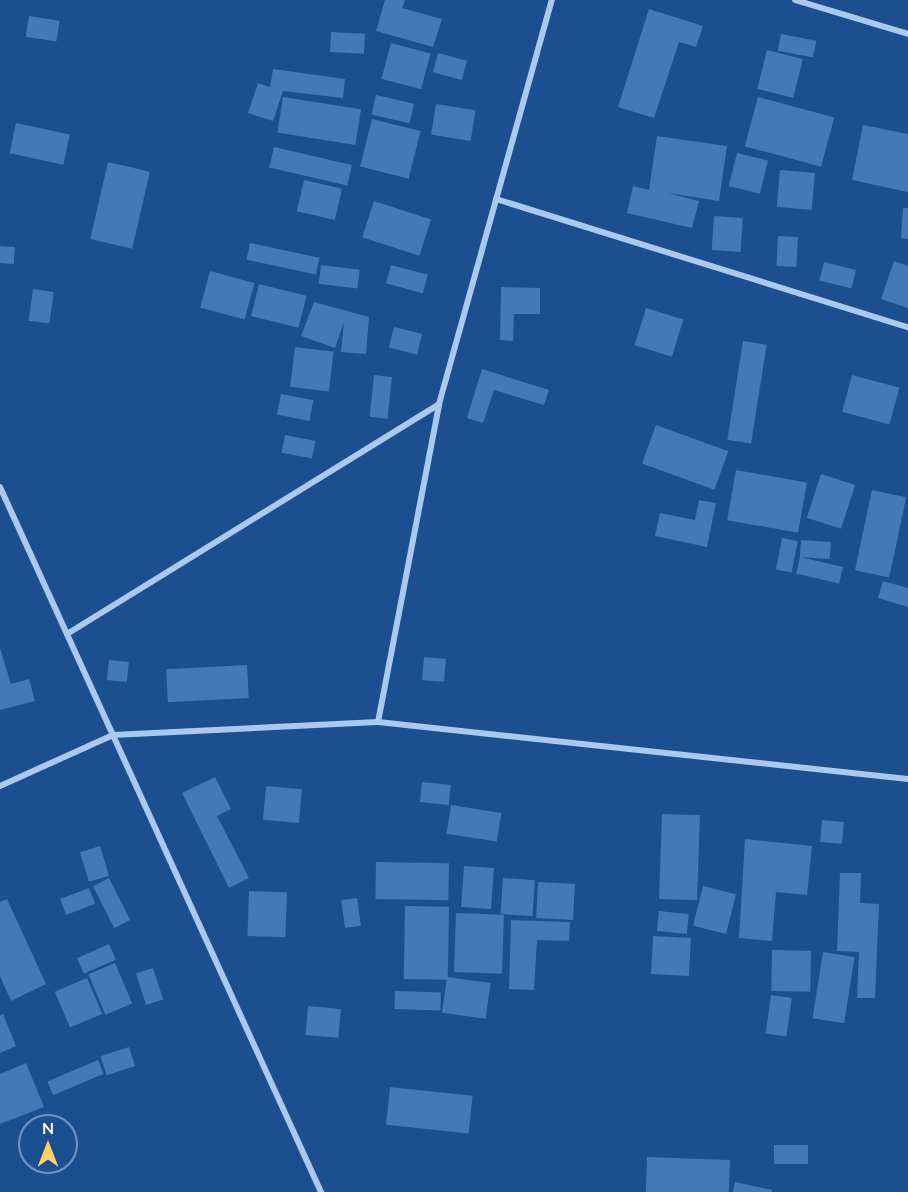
<!DOCTYPE html>
<style>
body{margin:0}
#map{position:relative;width:908px;height:1192px;overflow:hidden;background:#1b4f8f;font-family:Mulish,sans-serif}
div>[style]{position:absolute}
[style*='--x']{left:calc(var(--x)*1px);top:calc(var(--y)*1px);width:calc(var(--w)*1px);rotate:calc(var(--a)*1deg)}
.building>*{inset:0;background:#4478b7;transform-origin:0 0}
.minor>*{height:6px;margin:-3px;padding:0 3px;transform-origin:3px;border-radius:3px;background:#a9c9ee}
span{translate:-50% -50%;white-space:nowrap;text-align:center;line-height:1.15;-webkit-text-stroke:4.5px #1b4f8f;paint-order:stroke}
.north{position:absolute;left:18px;top:1114px;width:60px;height:60px;box-sizing:border-box;background:#1b4f8f;border:2px solid #7695bc;border-radius:50%;rotate:0deg;font-size:16px;font-weight:700;line-height:24px;text-align:center;color:#fff}
.north::after{content:'';display:block;margin:auto;width:21px;height:27px;background:#ffd166;clip-path:polygon(50% 0,100% 100%,50% 72%,0 100%)}
</style>
<div id="map">
<div class="building">
<i style="clip-path:polygon(385px 0,405px 0,402px 8px,442px 19px,433px 47px,376px 31px)"></i>
<i style="clip-path:polygon(649px 9px,703px 26px,696px 47px,679px 42px,654px 118px,618px 107px)"></i>
<i style="left:29px;top:16px;width:31px;height:21px;rotate:9deg"></i>
<i style="left:331px;top:32px;width:34px;height:20px;rotate:3deg"></i>
<i style="left:781px;top:34px;width:36px;height:17px;rotate:11deg"></i>
<i style="left:391px;top:43px;width:41px;height:37px;rotate:15deg"></i>
<i style="left:767px;top:50px;width:37px;height:40px;rotate:14deg"></i>
<i style="left:438px;top:53px;width:30px;height:20px;rotate:15deg"></i>
<i style="clip-path:polygon(273px 69px,345px 79px,343px 98px,283px 91px,273px 121px,248px 113px,258px 83px,270px 87px)"></i>
<i style="left:376px;top:95px;width:39px;height:20px;rotate:13deg"></i>
<i style="left:283px;top:97px;width:79px;height:36px;rotate:9deg"></i>
<i style="left:758px;top:97px;width:79px;height:51px;rotate:15deg"></i>
<i style="left:436px;top:104px;width:40px;height:31px;rotate:9deg"></i>
<i style="left:372px;top:119px;width:50px;height:49px;rotate:14deg"></i>
<i style="left:16px;top:123px;width:55px;height:31px;rotate:12deg"></i>
<i style="clip-path:polygon(863px 125px,908px 134px,908px 192px,852px 180px)"></i>
<i style="clip-path:polygon(657px 136px,727px 146px,719px 201px,668px 193px,699px 201px,692px 228px,627px 213px,633px 186px,649px 190px)"></i>
<i style="left:274px;top:147px;width:80px;height:21px;rotate:13deg"></i>
<i style="left:737px;top:153px;width:32px;height:34px;rotate:14deg"></i>
<i style="left:108px;top:162px;width:43px;height:79px;rotate:13deg"></i>
<i style="left:780px;top:170px;width:35px;height:37px;rotate:5deg"></i>
<i style="left:304px;top:180px;width:39px;height:32px;rotate:13deg"></i>
<i style="left:374px;top:201px;width:60px;height:38px;rotate:18deg"></i>
<i style="clip-path:polygon(903px 208px,908px 208px,908px 239px,901px 238px)"></i>
<i style="left:714px;top:216px;width:29px;height:34px;rotate:4deg"></i>
<i style="left:778px;top:236px;width:20px;height:30px;rotate:3deg"></i>
<i style="left:250px;top:243px;width:71px;height:17px;rotate:12deg"></i>
<i style="left:0;top:246px;width:15px;height:17px;rotate:4deg"></i>
<i style="clip-path:polygon(894px 261px,908px 266px,908px 308px,881px 299px)"></i>
<i style="left:824px;top:262px;width:33px;height:19px;rotate:14deg"></i>
<i style="left:321px;top:265px;width:39px;height:19px;rotate:7deg"></i>
<i style="left:391px;top:265px;width:38px;height:19px;rotate:15deg"></i>
<i style="left:210px;top:271px;width:46px;height:38px;rotate:15deg"></i>
<i style="left:259px;top:284px;width:49px;height:33px;rotate:14deg"></i>
<i style="clip-path:polygon(501px 287px,540px 288px,540px 314px,514px 314px,513px 341px,500px 340px)"></i>
<i style="left:33px;top:289px;width:21px;height:32px;rotate:8deg"></i>
<i style="clip-path:polygon(314px 302px,369px 317px,366px 354px,341px 352px,344px 322px,335px 348px,301px 336px)"></i>
<i style="left:646px;top:308px;width:39px;height:39px;rotate:17deg"></i>
<i style="left:394px;top:327px;width:29px;height:21px;rotate:14deg"></i>
<i style="left:743px;top:341px;width:24px;height:100px;rotate:9deg"></i>
<i style="left:295px;top:347px;width:39px;height:40px;rotate:7deg"></i>
<i style="clip-path:polygon(482px 369px,549px 390px,544px 405px,494px 390px,483px 423px,467px 418px)"></i>
<i style="left:374px;top:375px;width:18px;height:42px;rotate:6deg"></i>
<i style="left:852px;top:375px;width:49px;height:38px;rotate:15deg"></i>
<i style="left:281px;top:394px;width:33px;height:21px;rotate:11deg"></i>
<i style="left:656px;top:425px;width:77px;height:41px;rotate:20deg"></i>
<i style="left:285px;top:435px;width:31px;height:18px;rotate:11deg"></i>
<i style="left:736px;top:470px;width:72px;height:51px;rotate:10deg"></i>
<i style="left:821px;top:474px;width:36px;height:46px;rotate:18deg"></i>
<i style="left:872px;top:490px;width:35px;height:82px;rotate:12deg"></i>
<i style="clip-path:polygon(699px 500px,716px 503px,707px 547px,655px 536px,660px 513px,695px 520px)"></i>
<i style="left:782px;top:538px;width:16px;height:32px;rotate:11deg"></i>
<i style="left:801px;top:540px;width:30px;height:17px;rotate:4deg"></i>
<i style="left:800px;top:557px;width:44px;height:17px;rotate:13deg"></i>
<i style="clip-path:polygon(883px 581px,908px 588px,908px 607px,878px 598px)"></i>
<i style="clip-path:polygon(0 648px,11px 684px,29px 679px,35px 701px,0 710px)"></i>
<i style="left:424px;top:657px;width:22px;height:23px;rotate:5deg"></i>
<i style="left:109px;top:660px;width:20px;height:20px;rotate:6deg"></i>
<i style="left:247px;top:665px;width:33px;height:81px;rotate:87deg"></i>
<i style="clip-path:polygon(215px 777px,231px 809px,217px 816px,249px 878px,229px 888px,182px 793px)"></i>
<i style="left:422px;top:782px;width:29px;height:20px;rotate:6deg"></i>
<i style="left:266px;top:786px;width:36px;height:34px;rotate:5deg"></i>
<i style="left:451px;top:805px;width:51px;height:29px;rotate:9deg"></i>
<i style="left:662px;top:814px;width:38px;height:85px;rotate:2deg"></i>
<i style="left:822px;top:820px;width:22px;height:22px;rotate:5deg"></i>
<i style="clip-path:polygon(745px 839px,812px 846px,807px 895px,776px 892px,772px 941px,739px 938px)"></i>
<i style="left:100px;top:846px;width:31px;height:21px;rotate:73deg"></i>
<i style="left:376px;top:862px;width:73px;height:37px;rotate:1deg"></i>
<i style="left:464px;top:866px;width:30px;height:41px;rotate:4deg"></i>
<i style="clip-path:polygon(840px 873px,861px 873px,860px 903px,879px 904px,875px 998px,857px 998px,859px 952px,837px 951px)"></i>
<i style="left:109px;top:878px;width:47px;height:18px;rotate:63deg"></i>
<i style="left:503px;top:878px;width:32px;height:36px;rotate:4deg"></i>
<i style="left:538px;top:882px;width:37px;height:36px;rotate:3deg"></i>
<i style="left:703px;top:886px;width:34px;height:41px;rotate:14deg"></i>
<i style="left:89px;top:888px;width:17px;height:31px;rotate:69deg"></i>
<i style="left:249px;top:891px;width:38px;height:45px;rotate:2deg"></i>
<i style="left:357px;top:898px;width:28px;height:16px;rotate:82deg"></i>
<i style="clip-path:polygon(7px 899px,46px 984px,11px 1001px,0 976px,0 902px)"></i>
<i style="left:405px;top:906px;width:44px;height:73px;rotate:1deg"></i>
<i style="left:659px;top:911px;width:30px;height:20px;rotate:6deg"></i>
<i style="left:456px;top:913px;width:48px;height:59px;rotate:2deg"></i>
<i style="clip-path:polygon(511px 920px,570px 922px,569px 941px,537px 940px,534px 990px,509px 989px)"></i>
<i style="left:653px;top:936px;width:38px;height:38px;rotate:3deg"></i>
<i style="left:109px;top:944px;width:17px;height:35px;rotate:66deg"></i>
<i style="left:772px;top:950px;width:39px;height:41px;rotate:1deg"></i>
<i style="left:823px;top:952px;width:32px;height:67px;rotate:9deg"></i>
<i style="left:115px;top:963px;width:44px;height:29px;rotate:67deg"></i>
<i style="left:153px;top:968px;width:33px;height:18px;rotate:72deg"></i>
<i style="left:447px;top:977px;width:44px;height:36px;rotate:8deg"></i>
<i style="left:87px;top:978px;width:39px;height:35px;rotate:67deg"></i>
<i style="left:395px;top:991px;width:46px;height:18px;rotate:2deg"></i>
<i style="left:771px;top:995px;width:21px;height:39px;rotate:8deg"></i>
<i style="left:308px;top:1006px;width:33px;height:29px;rotate:5deg"></i>
<i style="clip-path:polygon(3px 1014px,16px 1046px,0 1053px,0 1016px)"></i>
<i style="left:129px;top:1047px;width:20px;height:30px;rotate:72deg"></i>
<i style="left:98px;top:1060px;width:15px;height:55px;rotate:67deg"></i>
<i style="clip-path:polygon(26px 1063px,44px 1107px,0 1124px,0 1074px)"></i>
<i style="left:390px;top:1087px;width:83px;height:38px;rotate:6deg"></i>
<i style="left:774px;top:1145px;width:34px;height:19px"></i>
<i style="left:647px;top:1157px;width:83px;height:35px;rotate:2deg"></i>
<i style="clip-path:polygon(735px 1182px,772px 1190px,772px 1192px,733px 1192px)"></i>
</div>
<div class="minor">
<i style="--x:795;--y:0;--w:118;--a:16.7"></i>
<i style="--x:496;--y:199;--w:431;--a:17.3"></i>
<i style="--x:0;--y:487;--w:775;--a:65.52"></i>
<i style="--x:67;--y:634;--w:437;--a:-31.7"></i>
<i style="--x:378;--y:722;--w:324;--a:-79.1"></i>
<i style="--x:439;--y:404;--w:420;--a:-74.4"></i>
<i style="--x:0;--y:786;--w:124;--a:-24.3"></i>
<i style="--x:113;--y:735;--w:265;--a:-2.8"></i>
<i style="--x:378;--y:722;--w:533;--a:6.14"></i>
</div>
<div class="north">N</div>
</div>
